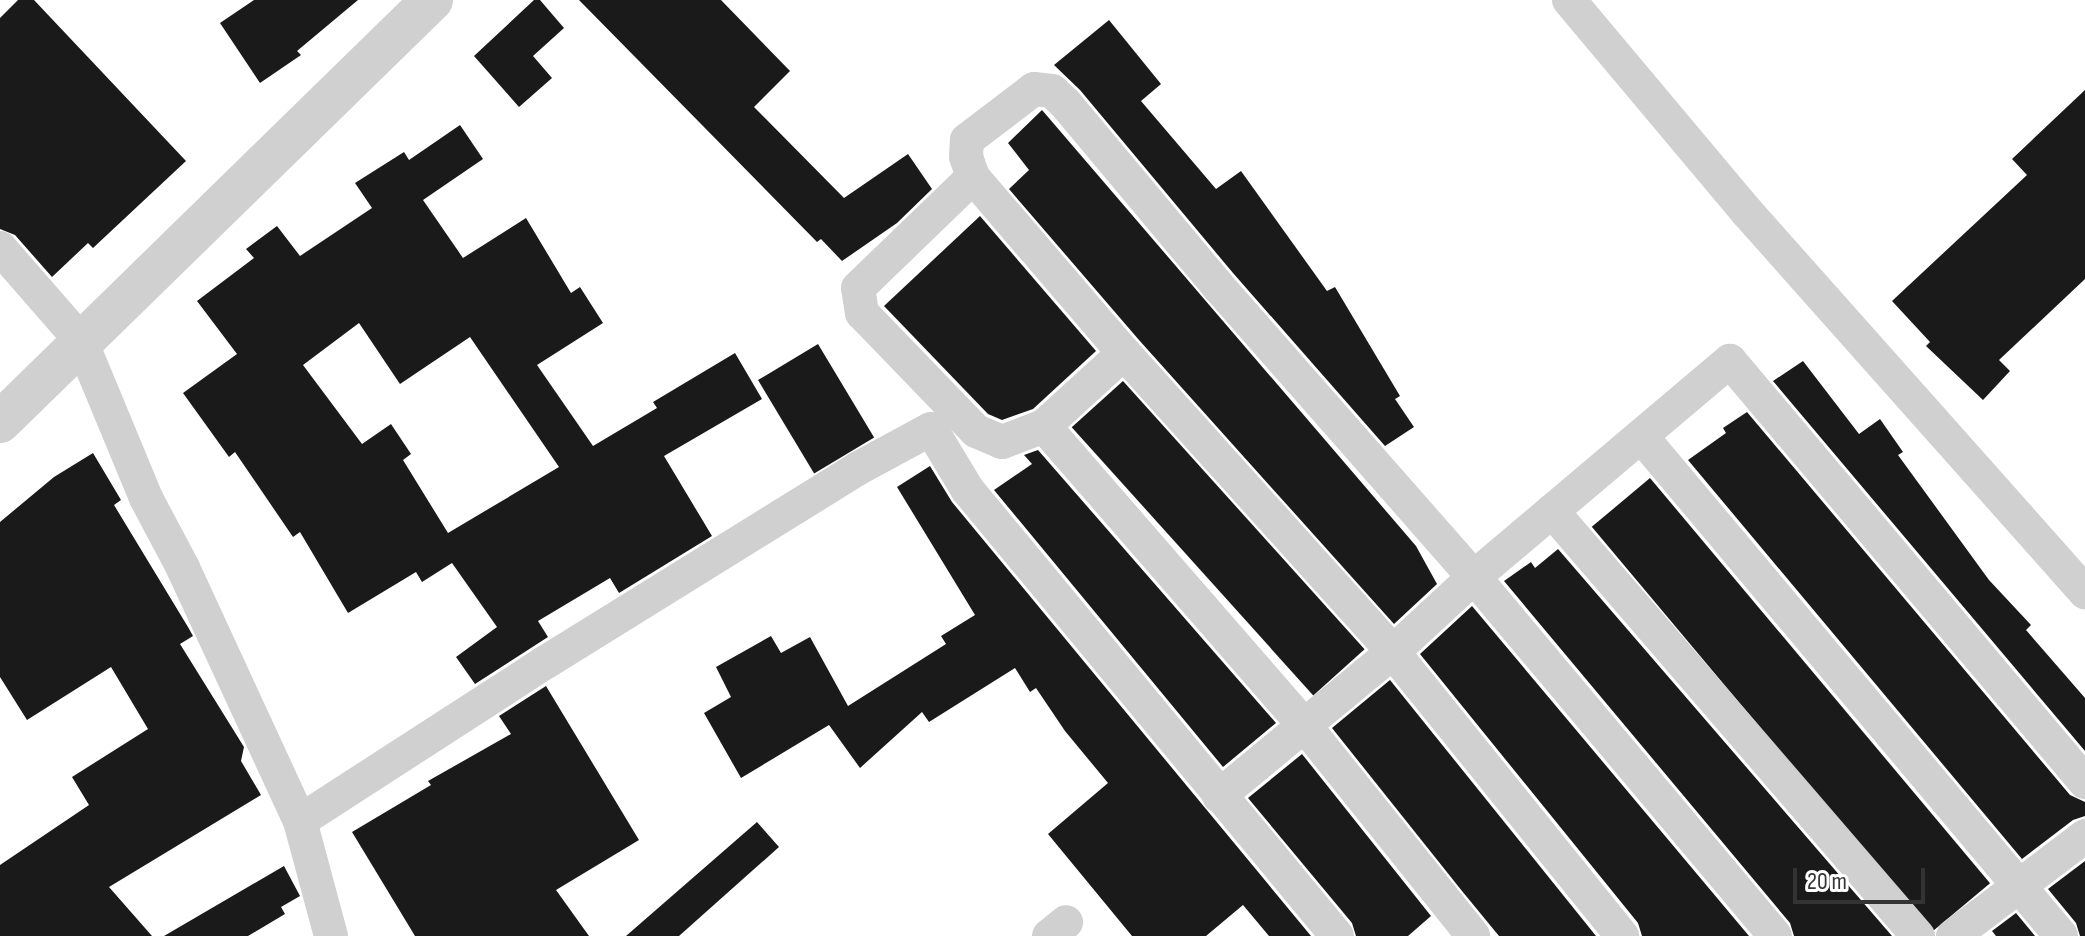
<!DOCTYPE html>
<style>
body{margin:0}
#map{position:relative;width:2085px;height:936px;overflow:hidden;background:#fff;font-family:"Sofia Sans Condensed",sans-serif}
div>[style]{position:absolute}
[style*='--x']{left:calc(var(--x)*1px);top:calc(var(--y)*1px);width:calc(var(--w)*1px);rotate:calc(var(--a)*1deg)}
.building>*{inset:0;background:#1a1a1a;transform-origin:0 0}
.minor>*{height:34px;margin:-17px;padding:0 17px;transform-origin:17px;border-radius:17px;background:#d0d0d0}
.tertiary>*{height:42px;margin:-21px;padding:0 21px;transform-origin:21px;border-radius:21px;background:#d0d0d0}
span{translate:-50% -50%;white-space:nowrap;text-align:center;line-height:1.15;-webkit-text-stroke:8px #fff;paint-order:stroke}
.scale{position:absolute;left:1793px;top:868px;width:132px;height:36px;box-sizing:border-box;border:4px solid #333;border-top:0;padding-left:10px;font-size:24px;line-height:28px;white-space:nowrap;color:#333;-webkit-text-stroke:6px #fff;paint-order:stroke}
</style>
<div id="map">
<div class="building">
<i style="clip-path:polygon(18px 0,34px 0,186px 161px,93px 248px,88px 243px,52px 277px,15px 235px,0 229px,0 18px)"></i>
<i style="clip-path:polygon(254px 0,358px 0,297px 51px,301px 55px,260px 83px,220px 23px)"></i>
<i style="clip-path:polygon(534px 0,540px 0,564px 28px,533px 56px,552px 78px,519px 107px,474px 56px)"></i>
<i style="clip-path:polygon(579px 0,721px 0,790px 71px,754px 107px,844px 198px,908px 154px,932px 189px,897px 223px,842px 261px,821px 239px,817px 242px)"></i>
<i style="clip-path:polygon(1109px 20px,1161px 84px,1141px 101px,1216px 189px,1241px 171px,1327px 291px,1335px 287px,1400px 396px,1395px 399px,1414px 427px,1385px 446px,1233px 273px,1080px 90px,1054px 65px)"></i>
<i style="clip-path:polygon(2085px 90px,2085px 279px,1999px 360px,2010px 371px,1983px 400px,1926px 346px,1930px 342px,1892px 301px,2027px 175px,2012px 159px)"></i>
<i style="clip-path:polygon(1042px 110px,1416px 546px,1437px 584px,1394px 624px,1139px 340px,1009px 189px,1029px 170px,1008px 143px)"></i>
<i style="clip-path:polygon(evenodd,460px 125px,483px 159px,423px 200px,463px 258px,526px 218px,571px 293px,580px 287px,603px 323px,537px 365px,593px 446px,657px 408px,653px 402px,735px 353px,762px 399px,664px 456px,712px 536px,619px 593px,610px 578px,538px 621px,548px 637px,475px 684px,456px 657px,497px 627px,452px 563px,422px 582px,416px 572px,348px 613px,300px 532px,293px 537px,235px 452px,229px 457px,183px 393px,237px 354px,197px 301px,254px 258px,246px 249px,277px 226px,300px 256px,372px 208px,355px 183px,404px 152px,409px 160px,460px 125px,359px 323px,400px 384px,470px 337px,559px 467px,448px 533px,403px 460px,411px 454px,391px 424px,362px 444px,303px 365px,359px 323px)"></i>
<i style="clip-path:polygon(980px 216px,1096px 351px,1033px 409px,1002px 420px,988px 414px,884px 306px)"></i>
<i style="left:818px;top:344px;width:109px;height:70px;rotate:59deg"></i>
<i style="clip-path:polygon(1803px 361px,1859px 434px,1880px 419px,1903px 452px,1898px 455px,1989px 580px,2031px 625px,2026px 630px,2085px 698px,2085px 751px,1773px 381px)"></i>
<i style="left:1123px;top:381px;width:361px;height:69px;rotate:48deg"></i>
<i style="clip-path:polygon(1747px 412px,2070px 795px,2085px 802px,2085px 816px,2073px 820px,2022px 859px,1688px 460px,1726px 433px,1723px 428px)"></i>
<i style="clip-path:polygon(1038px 450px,1276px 723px,1223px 767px,994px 490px,1032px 464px,1024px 455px)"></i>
<i style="clip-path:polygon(93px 453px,121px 500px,114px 505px,188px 627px,193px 636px,180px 644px,244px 747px,241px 761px,261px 795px,109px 887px,152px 936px,0 936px,0 865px,89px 805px,72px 777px,148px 729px,111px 667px,27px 720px,0 677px,0 522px,54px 477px)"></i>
<i style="clip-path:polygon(930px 466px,952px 502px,1311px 936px,1269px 936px,1243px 905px,1206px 936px,1132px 936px,1048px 834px,1108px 783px,1065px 731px,1036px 688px,1030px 692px,1015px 668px,929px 722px,922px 712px,860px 768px,829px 725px,741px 778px,704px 713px,731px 697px,716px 667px,771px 636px,781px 653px,810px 637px,848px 706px,946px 644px,941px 636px,975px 615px,897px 487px)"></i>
<i style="left:1650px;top:478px;width:529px;height:76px;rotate:50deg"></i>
<i style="clip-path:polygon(1558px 549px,1892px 936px,1794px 936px,1790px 923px,1504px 581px,1531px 562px,1535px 568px)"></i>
<i style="clip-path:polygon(1472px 606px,1749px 936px,1642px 936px,1638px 923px,1420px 654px)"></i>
<i style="clip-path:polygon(1390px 680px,1596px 936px,1499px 936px,1462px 891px,1332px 728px)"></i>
<i style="clip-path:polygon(546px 686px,639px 840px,556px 890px,589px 936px,415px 936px,352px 832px,431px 785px,428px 781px,511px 734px,499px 716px)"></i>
<i style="clip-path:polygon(1302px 754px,1431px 916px,1408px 936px,1356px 936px,1352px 923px,1248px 798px)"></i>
<i style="clip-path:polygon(757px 822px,779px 847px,679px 936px,626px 936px)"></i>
<i style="clip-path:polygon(2085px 861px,2085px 936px,2080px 936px,2076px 923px,2048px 889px)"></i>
<i style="clip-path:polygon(284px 866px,300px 896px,281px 907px,285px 914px,248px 936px,164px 936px)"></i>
<i style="clip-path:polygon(2016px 913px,2035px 936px,1996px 936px,1992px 931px)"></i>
</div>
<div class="minor">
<i style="--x:1569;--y:0;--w:277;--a:50"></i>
<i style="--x:1747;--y:212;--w:509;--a:48.35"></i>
<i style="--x:973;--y:177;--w:21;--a:-109"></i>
<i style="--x:966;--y:157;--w:17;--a:-87"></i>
<i style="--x:967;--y:140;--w:84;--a:-37.3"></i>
<i style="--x:1034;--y:89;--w:18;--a:6"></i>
<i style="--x:1052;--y:91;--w:18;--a:43"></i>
<i style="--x:1065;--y:103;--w:239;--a:50.1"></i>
<i style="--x:1218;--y:286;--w:388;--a:48.7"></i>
<i style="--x:1474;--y:577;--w:468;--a:50"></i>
<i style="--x:0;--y:248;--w:123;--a:48.9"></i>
<i style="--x:81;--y:341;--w:170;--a:67.5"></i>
<i style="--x:146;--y:498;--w:79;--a:62.1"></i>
<i style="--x:183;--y:568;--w:279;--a:65.2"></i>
<i style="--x:300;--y:821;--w:119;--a:74.9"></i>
<i style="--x:1124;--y:353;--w:108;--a:137.6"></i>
<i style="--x:1044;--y:426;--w:45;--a:159.1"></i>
<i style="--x:1002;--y:442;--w:28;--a:-157"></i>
<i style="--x:976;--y:431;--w:164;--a:-134"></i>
<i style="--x:862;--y:313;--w:25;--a:-99"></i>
<i style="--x:858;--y:288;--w:160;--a:-44"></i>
<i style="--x:973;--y:177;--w:232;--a:49.4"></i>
<i style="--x:1124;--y:353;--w:402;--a:48"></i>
<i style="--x:1393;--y:652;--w:365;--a:51.1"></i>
<i style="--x:1044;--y:426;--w:398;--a:49"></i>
<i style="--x:1305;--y:726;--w:269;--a:51.3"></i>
<i style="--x:1641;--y:436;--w:653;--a:49.97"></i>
<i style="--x:1552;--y:511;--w:561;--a:49.27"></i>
<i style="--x:1219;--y:796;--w:226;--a:-39.6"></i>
<i style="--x:1393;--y:652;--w:110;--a:-42.8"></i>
<i style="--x:1474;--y:577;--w:335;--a:-40.2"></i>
<i style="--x:1730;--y:361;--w:551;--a:49.86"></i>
<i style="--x:300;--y:821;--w:293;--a:-32.9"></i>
<i style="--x:546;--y:662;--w:366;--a:-31.8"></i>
<i style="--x:857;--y:469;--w:84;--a:-28.4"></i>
<i style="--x:931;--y:429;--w:70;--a:59"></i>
<i style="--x:967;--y:489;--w:580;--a:50.38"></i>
<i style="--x:1049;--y:936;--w:22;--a:-39"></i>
<i style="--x:1953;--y:936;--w:166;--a:-37.1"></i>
</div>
<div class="tertiary">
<i style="--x:0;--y:422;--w:604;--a:-44.33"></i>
</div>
<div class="scale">20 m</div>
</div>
